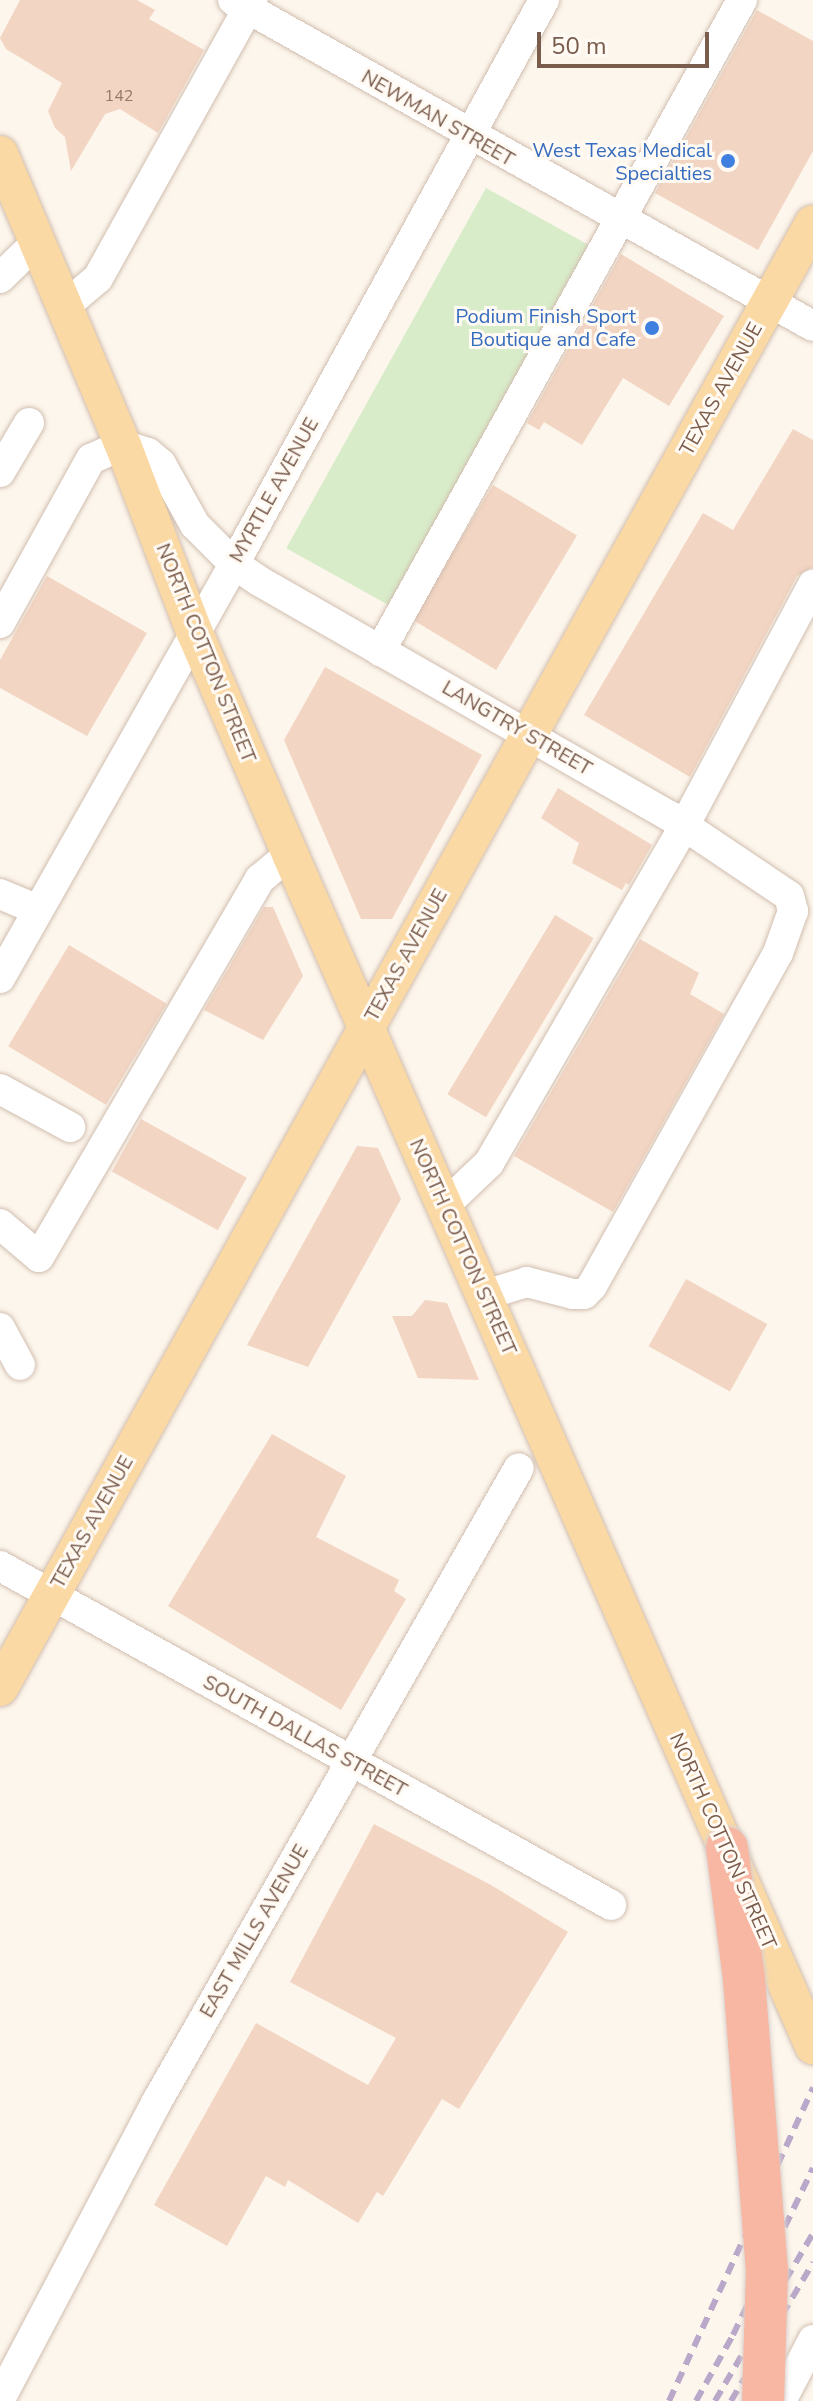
<!DOCTYPE html>
<style>
body{margin:0}
#map{position:relative;width:813px;height:2401px;overflow:hidden;background:#fdf6ec;font-family:"Nunito Sans",sans-serif}
div>[style]{position:absolute}
[style*='--x']{left:calc(var(--x)*1px);top:calc(var(--y)*1px);width:calc(var(--w)*1px);rotate:calc(var(--a)*1deg)}
.green>*{inset:0;background:#d8ecc9;transform-origin:0 0}
.building>*{inset:0;background:#f3d5c3;transform-origin:0 0}
.roads{filter:drop-shadow(0 0 2px #d1beb0) drop-shadow(0 0 2px #d1beb0)}
.minor>*{height:30px;margin:-15px;padding:0 15px;transform-origin:15px;border-radius:15px;background:#fff}
.major>*{height:36px;margin:-18px;padding:0 18px;transform-origin:18px;border-radius:18px;background:#fbd9a5}
.rail>*{height:6px;margin-top:-3px;transform-origin:0;background:repeating-linear-gradient(90deg,#b9a8c9 0 12px,transparent 0 20px)}
.bridges{filter:drop-shadow(0 0 2px #dad1cd) drop-shadow(0 0 2px #dad1cd)}
.highway-bridge>*{height:42px;margin:-21px;padding:0 21px;transform-origin:21px;border-radius:21px;background:#f7b7a3}
.dots>*{width:22px;height:22px;translate:-50% -50%;box-sizing:border-box;border:4px solid #fffaf3;border-radius:50%}
span{translate:-50% -50%;white-space:nowrap;text-align:center;line-height:1.15;-webkit-text-stroke:6px #fffaf3;paint-order:stroke}
.number-label{font-size:16px;color:#987a6a}
.number-label span{-webkit-text-stroke-width:0}
.street-label{font-size:20px;color:#7a5c4d}
.shop-label{font-size:20px;color:#366cbe}
.right{translate:-100% -50%;text-align:right}
.scale{position:absolute;left:537px;top:32px;width:172px;height:36px;box-sizing:border-box;border:4px solid #7a5c4d;border-top:0;padding-left:10px;font-size:24px;line-height:28px;white-space:nowrap;color:#7a5c4d;-webkit-text-stroke:6px #fffaf3;paint-order:stroke}
</style>
<div id="map">
<div class="green">
<i style="left:486px;top:188px;width:120px;height:412px;rotate:29deg"></i>
</div>
<div class="building">
<i style="clip-path:polygon(20px 0,137px 0,155px 10px,149px 19px,204px 50px,158px 133px,120px 109px,105px 114px,71px 171px,65px 137px,55px 128px,48px 111px,62px 83px,6px 49px,0 38px)"></i>
<i style="clip-path:polygon(757px 10px,813px 41px,813px 151px,758px 250px,655px 193px)"></i>
<i style="clip-path:polygon(621px 254px,724px 316px,669px 406px,623px 378px,582px 445px,544px 422px,539px 430px,527px 423px)"></i>
<i style="clip-path:polygon(793px 429px,813px 440px,813px 567px,797px 576px,690px 777px,584px 715px,703px 513px,733px 530px)"></i>
<i style="left:493px;top:485px;width:98px;height:157px;rotate:31deg"></i>
<i style="clip-path:polygon(47px 576px,147px 633px,87px 736px,0 688px,0 660px)"></i>
<i style="clip-path:polygon(325px 667px,482px 755px,392px 919px,361px 919px,284px 740px)"></i>
<i style="clip-path:polygon(558px 788px,652px 845px,629px 885px,626px 883px,622px 890px,572px 863px,579px 843px,541px 818px)"></i>
<i style="clip-path:polygon(264px 907px,273px 907px,303px 976px,263px 1040px,204px 1010px)"></i>
<i style="left:555px;top:915px;width:45px;height:209px;rotate:31deg"></i>
<i style="clip-path:polygon(640px 939px,699px 973px,690px 994px,724px 1014px,613px 1212px,514px 1156px)"></i>
<i style="left:69px;top:945px;width:114px;height:118px;rotate:31deg"></i>
<i style="left:141px;top:1119px;width:121px;height:60px;rotate:29deg"></i>
<i style="clip-path:polygon(357px 1146px,378px 1148px,401px 1199px,308px 1367px,247px 1345px)"></i>
<i style="left:686px;top:1279px;width:93px;height:77px;rotate:29deg"></i>
<i style="clip-path:polygon(425px 1300px,447px 1303px,479px 1380px,418px 1378px,392px 1316px,412px 1316px)"></i>
<i style="clip-path:polygon(272px 1434px,346px 1476px,316px 1537px,399px 1580px,394px 1591px,406px 1599px,341px 1710px,168px 1606px)"></i>
<i style="clip-path:polygon(374px 1824px,491px 1885px,568px 1932px,459px 2109px,442px 2099px,383px 2196px,377px 2192px,358px 2223px,288px 2180px,285px 2187px,266px 2176px,227px 2246px,154px 2205px,256px 2023px,368px 2085px,396px 2038px,290px 1982px)"></i>
</div>
<div class="roads">
<div class="minor">
<i style="--x:233;--y:0;--w:665;--a:29.34"></i>
<i style="--x:0;--y:278;--w:53;--a:-44.2"></i>
<i style="--x:65;--y:306;--w:43;--a:-40.3"></i>
<i style="--x:98;--y:278;--w:318;--a:-60.9"></i>
<i style="--x:0;--y:472;--w:57;--a:-59.4"></i>
<i style="--x:0;--y:623;--w:188;--a:-61"></i>
<i style="--x:91;--y:459;--w:35;--a:-24"></i>
<i style="--x:123;--y:445;--w:26;--a:18"></i>
<i style="--x:148;--y:453;--w:17;--a:40"></i>
<i style="--x:161;--y:464;--w:70;--a:60.9"></i>
<i style="--x:195;--y:525;--w:55;--a:45"></i>
<i style="--x:234;--y:564;--w:30;--a:34"></i>
<i style="--x:259;--y:581;--w:473;--a:29.8"></i>
<i style="--x:670;--y:816;--w:143;--a:33.9"></i>
<i style="--x:789;--y:896;--w:16;--a:75"></i>
<i style="--x:793;--y:911;--w:45;--a:109.7"></i>
<i style="--x:778;--y:953;--w:381;--a:119.2"></i>
<i style="--x:592;--y:1286;--w:11;--a:135"></i>
<i style="--x:584;--y:1294;--w:11;--a:180"></i>
<i style="--x:573;--y:1294;--w:48;--a:-165.4"></i>
<i style="--x:527;--y:1282;--w:44;--a:162.8"></i>
<i style="--x:380;--y:651;--w:745;--a:-60.92"></i>
<i style="--x:0;--y:894;--w:41;--a:22.8"></i>
<i style="--x:0;--y:978;--w:476;--a:-60.5"></i>
<i style="--x:234;--y:564;--w:644;--a:-61.2"></i>
<i style="--x:0;--y:1089;--w:80;--a:28.5"></i>
<i style="--x:446;--y:1204;--w:59;--a:-43.6"></i>
<i style="--x:489;--y:1163;--w:387;--a:-59.9"></i>
<i style="--x:683;--y:828;--w:276;--a:-61.9"></i>
<i style="--x:0;--y:1224;--w:51;--a:40.2"></i>
<i style="--x:39;--y:1257;--w:438;--a:-59.7"></i>
<i style="--x:260;--y:879;--w:39;--a:-40"></i>
<i style="--x:0;--y:1328;--w:42;--a:61.6"></i>
<i style="--x:0;--y:1566;--w:699;--a:29.02"></i>
<i style="--x:0;--y:2399;--w:335;--a:-62.2"></i>
<i style="--x:156;--y:2103;--w:731;--a:-60.25"></i>
<i style="--x:781;--y:2401;--w:69;--a:-62.3"></i>
</div>
<div class="major">
<i style="--x:0;--y:154;--w:316;--a:67.1"></i>
<i style="--x:123;--y:445;--w:199;--a:69.1"></i>
<i style="--x:194;--y:631;--w:243;--a:66.7"></i>
<i style="--x:290;--y:854;--w:1302;--a:66.31"></i>
<i style="--x:0;--y:1688;--w:1675;--a:-60.97"></i>
</div>
</div>
<div class="rail">
<i style="--x:669;--y:2401;--w:345;--a:-65.3"></i>
<i style="--x:696;--y:2401;--w:76;--a:-60.7"></i>
<i style="--x:733;--y:2335;--w:185;--a:-64.4"></i>
<i style="--x:715;--y:2401;--w:194;--a:-59.7"></i>
<i style="--x:731;--y:2401;--w:161;--a:-59.3"></i>
</div>
<div class="bridges">
<div class="highway-bridge">
<i style="--x:727;--y:1848;--w:132;--a:82.6"></i>
<i style="--x:744;--y:1979;--w:291;--a:85.5"></i>
<i style="--x:767;--y:2269;--w:132;--a:91.7"></i>
</div>
</div>
<div class="dots">
<i style="left:728px;top:161px;background:#3f7fe0"></i>
<i style="left:652px;top:328px;background:#3f7fe0"></i>
</div>
<div class="number-label">
<span style="left:119px;top:96px">142</span>
</div>
<div class="street-label">
<span style="left:438px;top:118px;rotate:30deg">NEWMAN STREET</span>
<span style="left:721px;top:389px;rotate:-61deg">TEXAS AVENUE</span>
<span style="left:274px;top:490px;rotate:-61deg">MYRTLE AVENUE</span>
<span style="left:206px;top:653px;rotate:68deg">NORTH COTTON STREET</span>
<span style="left:517px;top:728px;rotate:30deg">LANGTRY STREET</span>
<span style="left:406px;top:955px;rotate:-61deg">TEXAS AVENUE</span>
<span style="left:463px;top:1247px;rotate:66deg">NORTH COTTON STREET</span>
<span style="left:92px;top:1522px;rotate:-61deg">TEXAS AVENUE</span>
<span style="left:305px;top:1736px;rotate:29deg">SOUTH DALLAS STREET</span>
<span style="left:723px;top:1841px;rotate:66deg">NORTH COTTON STREET</span>
<span style="left:254px;top:1931px;rotate:-60deg">EAST MILLS AVENUE</span>
</div>
<div class="shop-label">
<span class="right" style="left:712px;top:162px">West Texas Medical<br>Specialties</span>
<span class="right" style="left:636px;top:328px">Podium Finish Sport<br>Boutique and Cafe</span>
</div>
<div class="scale">50 m</div>
</div>
